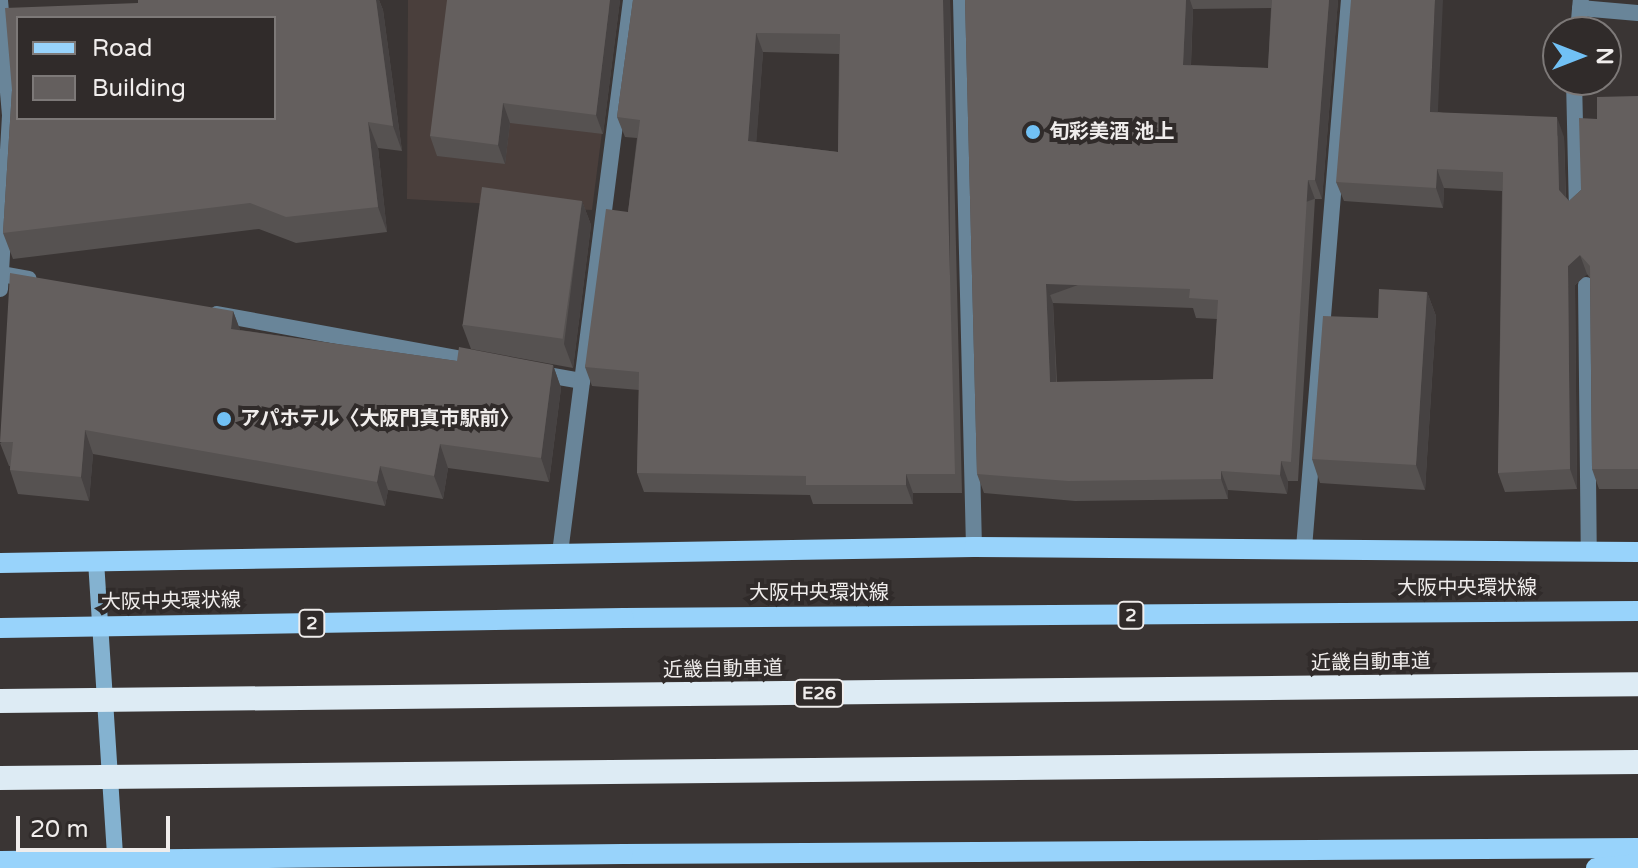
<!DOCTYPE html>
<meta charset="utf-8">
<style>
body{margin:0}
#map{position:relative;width:1638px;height:868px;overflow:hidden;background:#3a3534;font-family:"Varela Round","Noto Sans JP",sans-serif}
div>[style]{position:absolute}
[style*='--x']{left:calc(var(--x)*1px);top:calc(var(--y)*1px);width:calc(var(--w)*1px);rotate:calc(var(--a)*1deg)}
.built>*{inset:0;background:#4a3f3c}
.street>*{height:16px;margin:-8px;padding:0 8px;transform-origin:8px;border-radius:8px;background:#698599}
.secondary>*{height:16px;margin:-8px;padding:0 8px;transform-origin:8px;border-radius:8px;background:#84b2d0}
.primary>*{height:20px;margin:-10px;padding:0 10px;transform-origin:10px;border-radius:10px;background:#98d3fb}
.primary-bridge>*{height:20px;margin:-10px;padding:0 10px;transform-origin:10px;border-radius:10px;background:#98d3fb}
.highway-bridge>*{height:24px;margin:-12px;padding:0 12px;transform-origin:12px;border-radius:12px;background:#ddebf4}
.wall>*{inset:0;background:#565251}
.shaded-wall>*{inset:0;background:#464242;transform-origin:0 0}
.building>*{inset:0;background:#645f5e;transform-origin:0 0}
.dots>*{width:22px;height:22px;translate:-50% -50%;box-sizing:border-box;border:4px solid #302b2a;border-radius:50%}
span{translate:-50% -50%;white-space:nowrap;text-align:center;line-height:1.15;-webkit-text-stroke:8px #302b2a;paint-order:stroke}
.shield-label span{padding:2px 6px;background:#302b2a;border:2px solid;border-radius:6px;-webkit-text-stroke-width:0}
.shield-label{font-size:18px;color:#f0edec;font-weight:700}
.poi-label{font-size:20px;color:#f0edec;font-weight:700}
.left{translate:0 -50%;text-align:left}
.street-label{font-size:20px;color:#f0edec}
.legend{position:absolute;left:16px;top:16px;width:260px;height:104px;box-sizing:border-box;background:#302b2a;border:2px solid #7d7978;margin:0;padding:10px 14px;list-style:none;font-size:24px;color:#f0edec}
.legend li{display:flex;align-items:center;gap:16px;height:40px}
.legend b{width:40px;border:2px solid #7d7978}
.north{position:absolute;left:1542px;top:16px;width:80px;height:80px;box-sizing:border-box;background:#302b2a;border:2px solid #7d7978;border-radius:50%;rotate:90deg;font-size:22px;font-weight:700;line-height:32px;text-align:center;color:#f0edec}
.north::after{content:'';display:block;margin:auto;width:28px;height:36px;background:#71c1f5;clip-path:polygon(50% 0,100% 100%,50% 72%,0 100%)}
.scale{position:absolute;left:16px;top:816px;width:154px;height:36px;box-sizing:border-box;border:4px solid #f0edec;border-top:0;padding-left:10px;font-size:24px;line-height:28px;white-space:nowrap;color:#f0edec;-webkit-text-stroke:6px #302b2a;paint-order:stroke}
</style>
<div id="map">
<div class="built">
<i style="clip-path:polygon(408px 0,619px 0,592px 210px,407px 199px)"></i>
</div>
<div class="street">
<i style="--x:961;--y:0;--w:547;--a:88.64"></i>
<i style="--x:1580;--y:8;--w:58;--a:4.9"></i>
<i style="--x:1578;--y:32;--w:32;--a:-85"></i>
<i style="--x:1574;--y:80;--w:129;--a:88.7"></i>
<i style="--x:1;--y:274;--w:28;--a:10"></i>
<i style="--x:1586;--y:285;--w:267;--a:89.4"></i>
<i style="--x:0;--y:289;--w:174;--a:-86.7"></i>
<i style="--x:10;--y:115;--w:115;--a:-95"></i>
<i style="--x:217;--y:314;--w:265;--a:10.4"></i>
<i style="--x:536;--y:373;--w:47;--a:9.9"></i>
<i style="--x:1304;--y:548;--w:550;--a:-85.31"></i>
<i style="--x:560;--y:553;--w:558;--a:-82.68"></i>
</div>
<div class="secondary">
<i style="--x:96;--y:561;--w:308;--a:86.3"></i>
</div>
<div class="primary">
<i style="--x:0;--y:563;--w:974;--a:-0.94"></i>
<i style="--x:974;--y:547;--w:664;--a:0.43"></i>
<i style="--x:624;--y:618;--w:1014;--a:-0.4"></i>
<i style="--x:623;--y:854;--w:1015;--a:-0.34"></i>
<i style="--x:1596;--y:868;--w:42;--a:-5.4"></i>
</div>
<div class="primary-bridge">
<i style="--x:0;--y:628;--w:624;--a:-0.92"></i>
<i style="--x:0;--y:861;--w:623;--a:-0.64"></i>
</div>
<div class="highway-bridge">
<i style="--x:0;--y:701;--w:1638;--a:-0.59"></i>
<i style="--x:0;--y:778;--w:1638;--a:-0.56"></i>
</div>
<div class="wall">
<i style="clip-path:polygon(138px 0,379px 0,383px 10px,402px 151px,378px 148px,387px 232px,296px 243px,259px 229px,13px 259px,3px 233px,12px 90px,138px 3px)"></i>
<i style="clip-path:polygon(620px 0,603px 134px,510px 123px,505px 164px,437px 156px,430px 136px)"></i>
<i style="clip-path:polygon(evenodd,633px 0,950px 0,962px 493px,913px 493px,913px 504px,813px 504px,810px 495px,644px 492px,637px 473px,639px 390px,592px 386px,585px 367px,628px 212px,637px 138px,625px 137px,617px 117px,633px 0,763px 52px,839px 54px,838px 152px,756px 142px,763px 52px)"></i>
<i style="clip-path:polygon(evenodd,965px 0,1338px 0,1322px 199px,1315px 199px,1298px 481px,1288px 481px,1287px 494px,1228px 490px,1228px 499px,1075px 501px,984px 493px,977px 474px,965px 0,1271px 8px,1268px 68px,1191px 65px,1193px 9px,1271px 8px,965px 0,1053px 303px,1193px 308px,1196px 318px,1217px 319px,1213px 379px,1057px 382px,1053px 303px)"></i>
<i style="clip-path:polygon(1638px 96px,1638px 489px,1599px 489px,1592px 469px,1590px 278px,1587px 274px,1575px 285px,1577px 489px,1505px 492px,1498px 473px,1502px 191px,1444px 188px,1443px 208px,1344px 201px,1336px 182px,1438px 112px,1564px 137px,1566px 197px,1569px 201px,1581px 190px,1597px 119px)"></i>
<i style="clip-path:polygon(582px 201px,591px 225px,573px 368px,471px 349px,462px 325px)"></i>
<i style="clip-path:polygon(1427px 292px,1436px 316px,1425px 490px,1320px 483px,1312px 459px,1378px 318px)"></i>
<i style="clip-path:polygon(233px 311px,240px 330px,457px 361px,553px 365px,561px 388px,549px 482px,448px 468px,443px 499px,388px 490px,385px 506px,93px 454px,89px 501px,18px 494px,10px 470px,10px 466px,9px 466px,0 443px)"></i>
</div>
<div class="shaded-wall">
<i style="clip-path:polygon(376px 0,379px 0,383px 10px,402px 151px,393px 126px)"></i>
<i style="clip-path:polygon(610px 0,620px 0,603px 134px,596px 115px)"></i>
<i style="left:943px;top:0;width:7px;height:474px"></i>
<i style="clip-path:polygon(1186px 0,1190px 0,1193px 9px,1190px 84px,1183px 65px)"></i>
<i style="clip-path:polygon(1329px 0,1338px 0,1322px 199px,1315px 180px)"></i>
<i style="clip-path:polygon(1435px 0,1443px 0,1437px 131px,1430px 112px)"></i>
<i style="clip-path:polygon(756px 33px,763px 52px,755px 161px,748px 141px)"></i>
<i style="clip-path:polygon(503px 103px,510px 123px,505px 164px,498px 145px)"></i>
<i style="clip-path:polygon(1557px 117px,1564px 137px,1566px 209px,1559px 190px)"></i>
<i style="clip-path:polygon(368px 122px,378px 148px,387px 232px,378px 207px)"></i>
<i style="clip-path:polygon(1437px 169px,1444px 188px,1443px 208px,1436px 188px)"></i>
<i style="left:1308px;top:180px;width:20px;height:283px;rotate:70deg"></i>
<i style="clip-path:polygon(582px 201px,591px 225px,573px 368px,564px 344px)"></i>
<i style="clip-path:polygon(1580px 255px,1587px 274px,1575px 285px,1577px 489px,1570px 469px,1568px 266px)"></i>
<i style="clip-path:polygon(1046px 284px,1053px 303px,1057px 401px,1050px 382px)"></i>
<i style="clip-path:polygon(1427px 292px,1436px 316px,1425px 490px,1416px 465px)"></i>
<i style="clip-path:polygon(233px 311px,242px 335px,231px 329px)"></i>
<i style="clip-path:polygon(553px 365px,561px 388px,549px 482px,541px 458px)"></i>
<i style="clip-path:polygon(85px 430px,93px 454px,89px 501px,81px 477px)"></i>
<i style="clip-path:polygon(440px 444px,448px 468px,443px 499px,434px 476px)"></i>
<i style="clip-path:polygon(1281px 461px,1288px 481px,1287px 494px,1280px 475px)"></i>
<i style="clip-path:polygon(380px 466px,388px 490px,385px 506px,377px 482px)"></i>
<i style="clip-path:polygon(1221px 471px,1228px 490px,1228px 499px,1221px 479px)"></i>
<i style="clip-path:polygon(906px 474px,913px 493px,913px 504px,906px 485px)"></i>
</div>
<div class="building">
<i style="clip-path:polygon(evenodd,138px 0,376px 0,393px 126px,368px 122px,378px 207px,286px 217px,250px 203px,3px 233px,12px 90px,5px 8px,138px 3px,138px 0,18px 18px,274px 18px,274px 118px,18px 118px,18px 18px)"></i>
<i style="clip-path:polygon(447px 0,610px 0,596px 115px,503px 103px,498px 145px,430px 136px)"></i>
<i style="clip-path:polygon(evenodd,633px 0,943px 0,955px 474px,906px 474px,906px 485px,806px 485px,806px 476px,637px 473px,639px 372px,585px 367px,606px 209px,628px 212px,640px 120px,617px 117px,633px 0,756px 33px,840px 34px,838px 152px,748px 141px,756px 33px)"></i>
<i style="clip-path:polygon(evenodd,965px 0,1186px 0,1183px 65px,1268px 68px,1272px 0,1329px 0,1315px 180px,1308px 180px,1291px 462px,1281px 461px,1280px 475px,1221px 471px,1221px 479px,1068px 481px,977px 474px,965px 0,1046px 284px,1190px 289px,1189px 298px,1218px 300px,1213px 379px,1050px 382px,1046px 284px)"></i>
<i style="clip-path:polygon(1351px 0,1435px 0,1430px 112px,1557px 117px,1559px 190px,1569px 201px,1581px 190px,1579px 118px,1597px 119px,1597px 97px,1638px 96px,1638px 469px,1592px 469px,1590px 266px,1580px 255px,1568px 266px,1570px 469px,1498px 473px,1503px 172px,1437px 169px,1436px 188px,1336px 182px)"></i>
<i style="left:482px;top:187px;width:101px;height:139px;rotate:8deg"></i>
<i style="clip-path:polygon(10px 273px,233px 311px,231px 329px,457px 361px,459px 347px,553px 365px,541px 458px,440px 444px,434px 476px,380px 466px,377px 482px,85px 430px,81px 477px,10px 470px,13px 442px,0 442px)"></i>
<i style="clip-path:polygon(1379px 289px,1427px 292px,1416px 465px,1312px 459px,1323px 316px,1378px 318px)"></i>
</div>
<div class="dots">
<i style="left:1033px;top:132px;background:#71c1f5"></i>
<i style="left:224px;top:419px;background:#71c1f5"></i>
</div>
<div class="shield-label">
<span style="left:1131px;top:615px">2</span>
<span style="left:312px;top:623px">2</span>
<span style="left:819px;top:693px">E26</span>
</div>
<div class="poi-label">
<span class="left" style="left:1049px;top:132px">旬彩美酒 池上</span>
<span class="left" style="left:240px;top:419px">アパホテル〈大阪門真市駅前〉</span>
</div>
<div class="street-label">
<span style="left:1467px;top:588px">大阪中央環状線</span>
<span style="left:819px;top:593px">大阪中央環状線</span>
<span style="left:171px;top:602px;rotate:-1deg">大阪中央環状線</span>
<span style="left:1371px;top:663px;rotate:-1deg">近畿自動車道</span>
<span style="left:723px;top:670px;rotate:-1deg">近畿自動車道</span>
</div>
<ul class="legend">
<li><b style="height:10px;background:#98d3fb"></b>Road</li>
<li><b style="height:22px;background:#645f5e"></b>Building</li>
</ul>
<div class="north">N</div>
<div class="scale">20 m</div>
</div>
